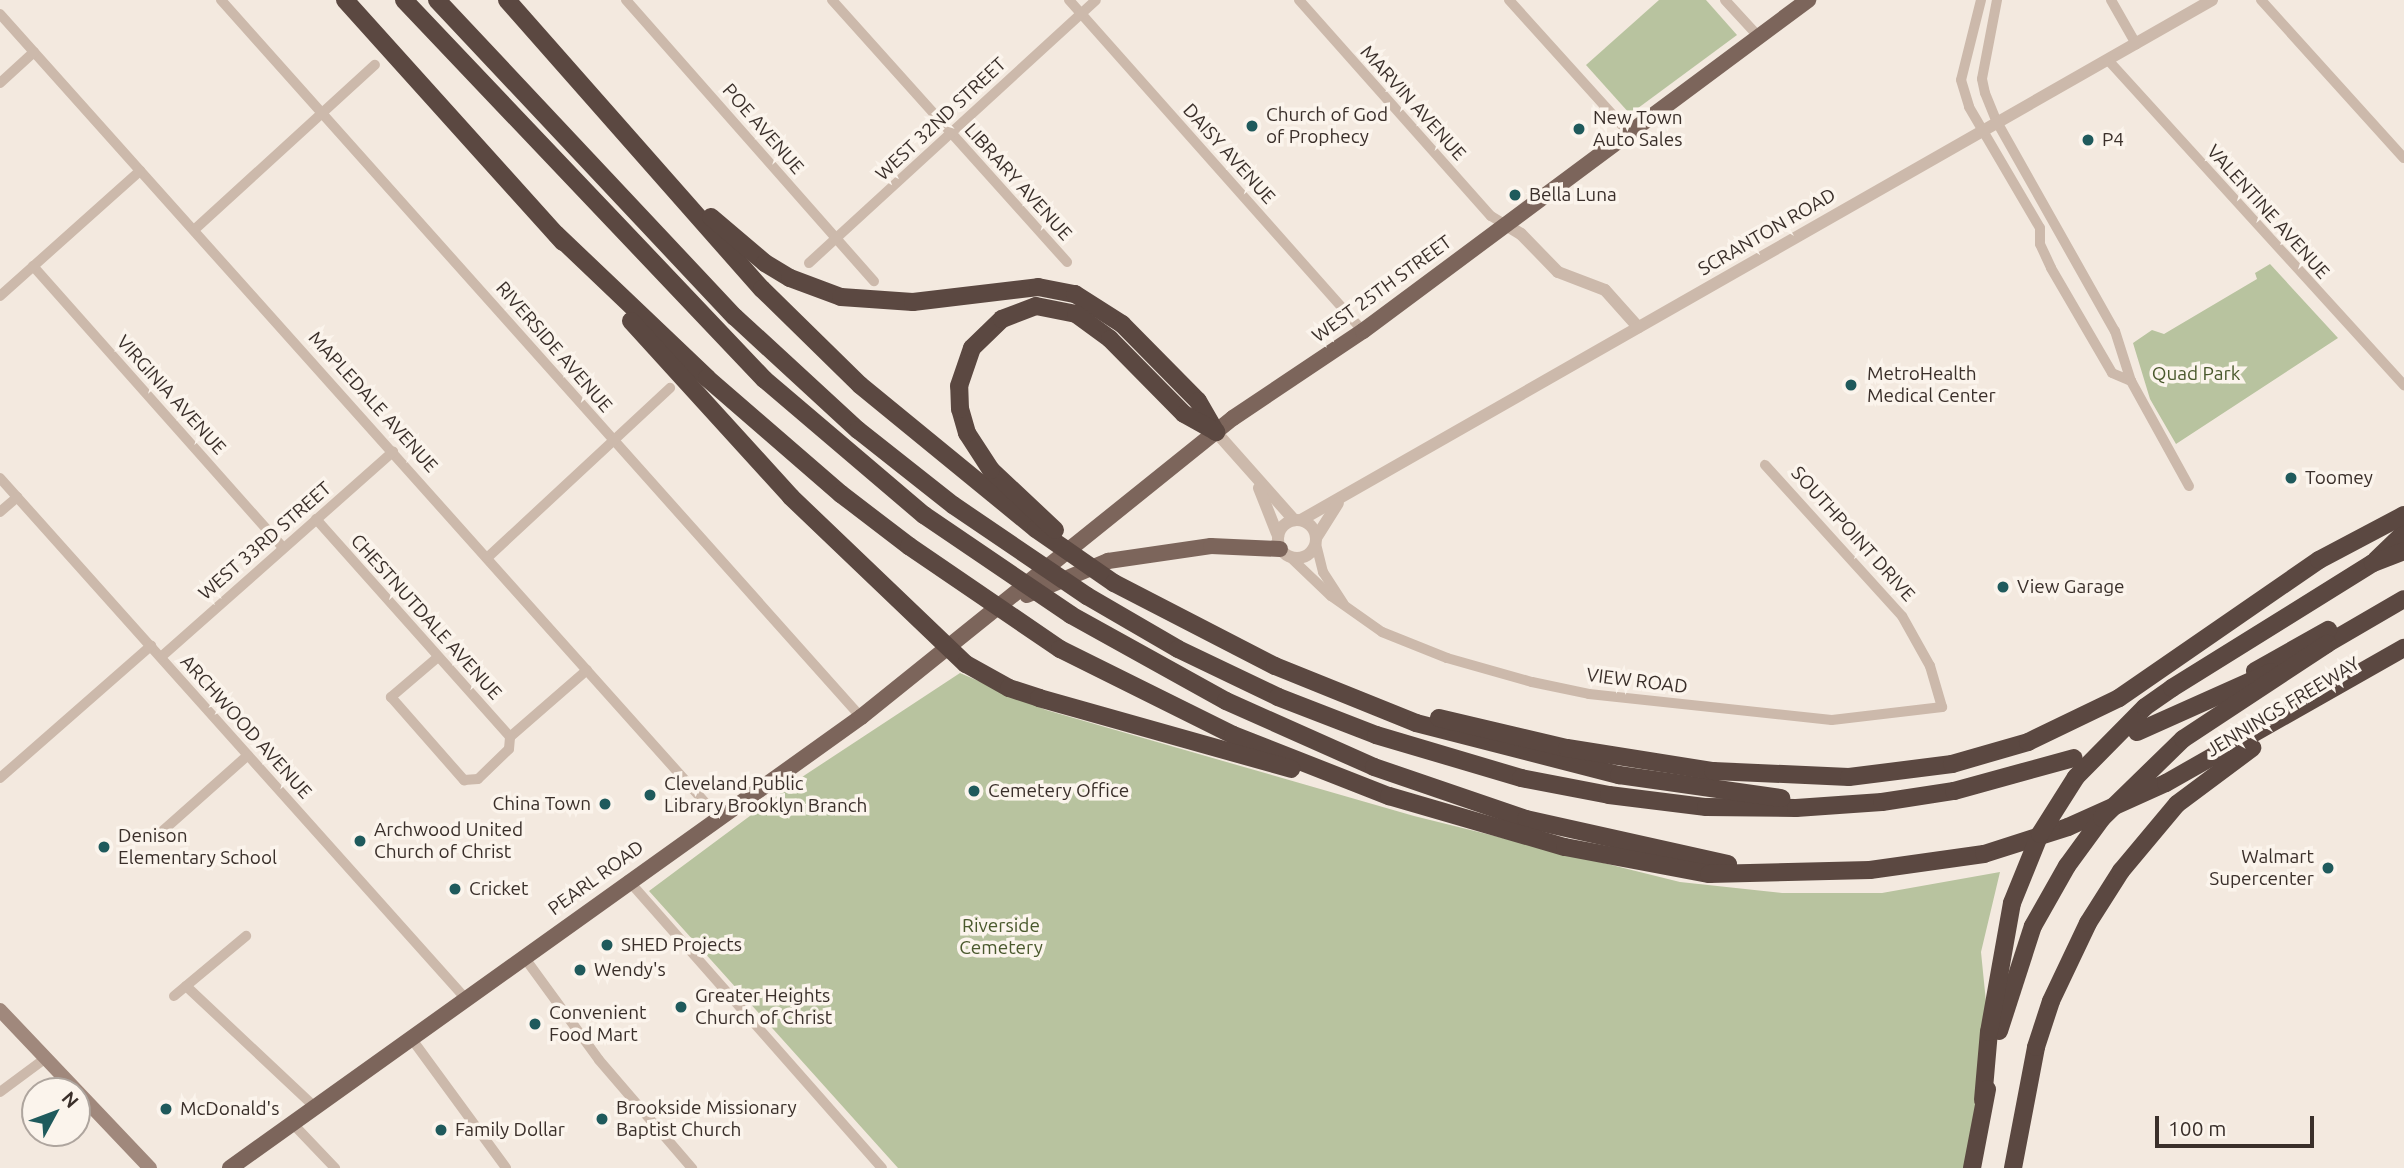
<!DOCTYPE html>
<style>
body{margin:0}
#map{position:relative;width:2404px;height:1168px;overflow:hidden;background:#f3e9df;font-family:Ubuntu,sans-serif}
div>[style]{position:absolute}
[style*='--x']{left:calc(var(--x)*1px);top:calc(var(--y)*1px);width:calc(var(--w)*1px);rotate:calc(var(--a)*1deg)}
.green>*{inset:0;background:#b8c39f}
.minor>*{height:10px;margin:-5px;padding:0 5px;transform-origin:5px;border-radius:5px;background:#ccb9ab}
.tertiary>*{height:12px;margin:-6px;padding:0 6px;transform-origin:6px;border-radius:6px;background:#ccb9ab}
.tertiary>.ring{margin:-6px;padding:0;box-sizing:content-box;background:none;border:12px solid #ccb9ab;border-radius:50%}
.secondary>*{height:14px;margin:-7px;padding:0 7px;transform-origin:7px;border-radius:7px;background:#a0887c}
.primary>*{height:16px;margin:-8px;padding:0 8px;transform-origin:8px;border-radius:8px;background:#7c655b}
.motorway>*{height:18px;margin:-9px;padding:0 9px;transform-origin:9px;border-radius:9px;background:#5b4841}
.dots>*{width:19px;height:19px;translate:-50% -50%;box-sizing:border-box;border:4px solid #fbf4ec;border-radius:50%}
span{translate:-50% -50%;white-space:nowrap;text-align:center;line-height:1.15;-webkit-text-stroke:7px #fbf4ec;paint-order:stroke}
.street-label{font-size:19px;color:#3a2f2a}
.poi-label{font-size:19px;color:#3a2f2a}
.left{translate:0 -50%;text-align:left}
.right{translate:-100% -50%;text-align:right}
.park-label{font-size:19px;color:#4a592d}
.north{position:absolute;left:21px;top:1077px;width:70px;height:70px;box-sizing:border-box;background:#fbf4ec;border:2px solid #aea59e;border-radius:50%;rotate:49deg;font-size:19px;font-weight:700;line-height:28px;text-align:center;color:#3a2f2a}
.north::after{content:'';display:block;margin:auto;width:24px;height:32px;background:#1f5a5c;clip-path:polygon(50% 0,100% 100%,50% 72%,0 100%)}
.scale{position:absolute;left:2155px;top:1116px;width:159px;height:32px;box-sizing:border-box;border:4px solid #3a2f2a;border-top:0;padding-left:9px;font-size:21px;line-height:24px;white-space:nowrap;color:#3a2f2a;-webkit-text-stroke:5px #fbf4ec;paint-order:stroke}
</style>
<div id="map">
<div class="green">
<i style="clip-path:polygon(1659px 0,1706px 0,1737px 35px,1630px 114px,1586px 65px)"></i>
<i style="clip-path:polygon(2270px 264px,2338px 338px,2176px 444px,2150px 399px,2133px 343px,2152px 330px,2164px 334px,2257px 279px,2255px 273px)"></i>
<i style="clip-path:polygon(960px 673px,1046px 710px,1414px 816px,1680px 882px,1782px 893px,1882px 893px,2000px 872px,1981px 952px,1989px 1032px,1972px 1168px,898px 1168px,649px 891px,805px 775px)"></i>
</div>
<div class="minor">
<i style="--x:221;--y:0;--w:961;--a:48.25"></i>
<i style="--x:626;--y:0;--w:375;--a:48.6"></i>
<i style="--x:832;--y:0;--w:352;--a:48.1"></i>
<i style="--x:1069;--y:0;--w:443;--a:48.4"></i>
<i style="--x:1299;--y:0;--w:289;--a:48.4"></i>
<i style="--x:1491;--y:216;--w:17;--a:31"></i>
<i style="--x:1509;--y:0;--w:179;--a:47.9"></i>
<i style="--x:1725;--y:0;--w:50;--a:47.4"></i>
<i style="--x:1981;--y:0;--w:82;--a:104"></i>
<i style="--x:1961;--y:80;--w:28;--a:73"></i>
<i style="--x:1969;--y:107;--w:140;--a:59.6"></i>
<i style="--x:2040;--y:228;--w:16;--a:90"></i>
<i style="--x:2040;--y:244;--w:26;--a:65"></i>
<i style="--x:2051;--y:268;--w:121;--a:59.8"></i>
<i style="--x:2112;--y:373;--w:21;--a:23"></i>
<i style="--x:1997;--y:0;--w:80;--a:100.8"></i>
<i style="--x:1982;--y:79;--w:14;--a:78"></i>
<i style="--x:1985;--y:93;--w:31;--a:68"></i>
<i style="--x:1997;--y:122;--w:240;--a:60.6"></i>
<i style="--x:2115;--y:331;--w:52;--a:72.3"></i>
<i style="--x:2131;--y:381;--w:120;--a:61.1"></i>
<i style="--x:2111;--y:0;--w:51;--a:60.4"></i>
<i style="--x:2261;--y:0;--w:213;--a:47.9"></i>
<i style="--x:0;--y:14;--w:1076;--a:48.2"></i>
<i style="--x:2108;--y:60;--w:440;--a:47.7"></i>
<i style="--x:0;--y:83;--w:46;--a:-42.4"></i>
<i style="--x:194;--y:230;--w:245;--a:-42.4"></i>
<i style="--x:809;--y:263;--w:389;--a:-42.5"></i>
<i style="--x:33;--y:266;--w:377;--a:48.4"></i>
<i style="--x:0;--y:296;--w:188;--a:-41.8"></i>
<i style="--x:0;--y:478;--w:699;--a:48.19"></i>
<i style="--x:0;--y:512;--w:23;--a:-41"></i>
<i style="--x:316;--y:519;--w:292;--a:48.3"></i>
<i style="--x:1316;--y:544;--w:29;--a:76"></i>
<i style="--x:1323;--y:572;--w:38;--a:57"></i>
<i style="--x:1290;--y:557;--w:57;--a:43.6"></i>
<i style="--x:1331;--y:596;--w:62;--a:35.2"></i>
<i style="--x:1382;--y:632;--w:70;--a:21.8"></i>
<i style="--x:1447;--y:658;--w:88;--a:15.8"></i>
<i style="--x:1532;--y:682;--w:58;--a:11.9"></i>
<i style="--x:1589;--y:694;--w:244;--a:6.1"></i>
<i style="--x:1832;--y:720;--w:111;--a:-6.7"></i>
<i style="--x:1942;--y:707;--w:43;--a:-106.3"></i>
<i style="--x:1930;--y:666;--w:57;--a:-119.2"></i>
<i style="--x:1902;--y:616;--w:204;--a:-132.2"></i>
<i style="--x:487;--y:558;--w:250;--a:-42.9"></i>
<i style="--x:161;--y:657;--w:310;--a:-41.5"></i>
<i style="--x:438;--y:657;--w:62;--a:139.6"></i>
<i style="--x:391;--y:697;--w:111;--a:48.7"></i>
<i style="--x:464;--y:780;--w:14;--a:-4"></i>
<i style="--x:478;--y:779;--w:43;--a:-44.1"></i>
<i style="--x:509;--y:749;--w:12;--a:-85"></i>
<i style="--x:510;--y:737;--w:102;--a:-41"></i>
<i style="--x:0;--y:778;--w:201;--a:-41.2"></i>
<i style="--x:158;--y:835;--w:120;--a:-41.6"></i>
<i style="--x:628;--y:880;--w:384;--a:48.6"></i>
<i style="--x:524;--y:957;--w:127;--a:53.9"></i>
<i style="--x:599;--y:1060;--w:143;--a:49.3"></i>
<i style="--x:186;--y:986;--w:178;--a:43.2"></i>
<i style="--x:174;--y:996;--w:94;--a:-39.8"></i>
<i style="--x:411;--y:1038;--w:161;--a:53.8"></i>
<i style="--x:0;--y:1092;--w:57;--a:-36.5"></i>
<i style="--x:293;--y:1124;--w:61;--a:46.3"></i>
</div>
<div class="tertiary">
<i style="--x:1506;--y:225;--w:17;--a:31"></i>
<i style="--x:1521;--y:234;--w:53;--a:45.8"></i>
<i style="--x:1558;--y:272;--w:50;--a:21"></i>
<i style="--x:1605;--y:290;--w:50;--a:48.3"></i>
<i style="--x:1216;--y:432;--w:118;--a:48.4"></i>
<i style="--x:1259;--y:488;--w:52;--a:68.4"></i>
<i class="ring" style="left:1278px;top:520px;width:26px;height:26px"></i>
<i style="--x:1301;--y:520;--w:1049;--a:-29.72"></i>
<i style="--x:1316;--y:538;--w:41;--a:-57.8"></i>
</div>
<div class="secondary">
<i style="--x:0;--y:1010;--w:218;--a:46.5"></i>
</div>
<div class="primary">
<i style="--x:1027;--y:595;--w:88;--a:-22.8"></i>
<i style="--x:1108;--y:561;--w:104;--a:-8.3"></i>
<i style="--x:1211;--y:546;--w:69;--a:2.5"></i>
<i style="--x:230;--y:1168;--w:776;--a:-35.55"></i>
<i style="--x:861;--y:717;--w:477;--a:-38.8"></i>
<i style="--x:1233;--y:418;--w:156;--a:-33.8"></i>
<i style="--x:1363;--y:331;--w:555;--a:-36.64"></i>
</div>
<div class="motorway">
<i style="--x:345;--y:0;--w:326;--a:48"></i>
<i style="--x:404;--y:0;--w:523;--a:46.47"></i>
<i style="--x:764;--y:379;--w:210;--a:40.4"></i>
<i style="--x:924;--y:515;--w:178;--a:34.2"></i>
<i style="--x:1071;--y:615;--w:177;--a:29"></i>
<i style="--x:1226;--y:701;--w:162;--a:24"></i>
<i style="--x:1374;--y:767;--w:161;--a:18.9"></i>
<i style="--x:1526;--y:819;--w:207;--a:12.6"></i>
<i style="--x:437;--y:0;--w:435;--a:46.8"></i>
<i style="--x:735;--y:317;--w:167;--a:42.6"></i>
<i style="--x:858;--y:430;--w:121;--a:38.3"></i>
<i style="--x:953;--y:505;--w:162;--a:34.2"></i>
<i style="--x:1087;--y:596;--w:105;--a:30.2"></i>
<i style="--x:1178;--y:649;--w:111;--a:25.6"></i>
<i style="--x:1278;--y:697;--w:105;--a:21.2"></i>
<i style="--x:1376;--y:735;--w:151;--a:16.5"></i>
<i style="--x:1521;--y:778;--w:90;--a:10.9"></i>
<i style="--x:1609;--y:795;--w:98;--a:7.1"></i>
<i style="--x:1706;--y:807;--w:90;--a:0.6"></i>
<i style="--x:1796;--y:808;--w:86;--a:-4"></i>
<i style="--x:1882;--y:802;--w:73;--a:-8.7"></i>
<i style="--x:1954;--y:791;--w:124;--a:-15.4"></i>
<i style="--x:507;--y:0;--w:385;--a:48.6"></i>
<i style="--x:762;--y:289;--w:137;--a:44.4"></i>
<i style="--x:860;--y:385;--w:227;--a:39.3"></i>
<i style="--x:1036;--y:529;--w:95;--a:34.7"></i>
<i style="--x:1114;--y:583;--w:181;--a:27.3"></i>
<i style="--x:1275;--y:666;--w:152;--a:22"></i>
<i style="--x:1416;--y:723;--w:210;--a:14.4"></i>
<i style="--x:1619;--y:775;--w:164;--a:8.1"></i>
<i style="--x:711;--y:217;--w:71;--a:40.4"></i>
<i style="--x:765;--y:263;--w:29;--a:31"></i>
<i style="--x:790;--y:278;--w:54;--a:20.4"></i>
<i style="--x:841;--y:297;--w:72;--a:4"></i>
<i style="--x:913;--y:302;--w:126;--a:-6.8"></i>
<i style="--x:1038;--y:287;--w:38;--a:11"></i>
<i style="--x:1075;--y:294;--w:56;--a:32.6"></i>
<i style="--x:1122;--y:324;--w:108;--a:45.4"></i>
<i style="--x:1198;--y:401;--w:36;--a:60"></i>
<i style="--x:556;--y:234;--w:209;--a:43.6"></i>
<i style="--x:707;--y:378;--w:177;--a:40.9"></i>
<i style="--x:841;--y:494;--w:86;--a:37.4"></i>
<i style="--x:909;--y:546;--w:183;--a:34.3"></i>
<i style="--x:1060;--y:649;--w:193;--a:26.4"></i>
<i style="--x:1233;--y:735;--w:168;--a:21.4"></i>
<i style="--x:1389;--y:796;--w:183;--a:16.2"></i>
<i style="--x:1565;--y:847;--w:147;--a:10.6"></i>
<i style="--x:1709;--y:874;--w:161;--a:-1.4"></i>
<i style="--x:1870;--y:870;--w:115;--a:-8"></i>
<i style="--x:1984;--y:854;--w:88;--a:-17.8"></i>
<i style="--x:2068;--y:827;--w:107;--a:-24.2"></i>
<i style="--x:2166;--y:783;--w:274;--a:-29.6"></i>
<i style="--x:631;--y:321;--w:238;--a:47.7"></i>
<i style="--x:791;--y:497;--w:242;--a:43.7"></i>
<i style="--x:966;--y:664;--w:49;--a:29.2"></i>
<i style="--x:1009;--y:688;--w:32;--a:18"></i>
<i style="--x:1039;--y:698;--w:262;--a:15.7"></i>
<i style="--x:1055;--y:530;--w:88;--a:-136.8"></i>
<i style="--x:991;--y:470;--w:44;--a:-123"></i>
<i style="--x:967;--y:433;--w:25;--a:-106"></i>
<i style="--x:960;--y:409;--w:23;--a:-92"></i>
<i style="--x:959;--y:386;--w:40;--a:-71.1"></i>
<i style="--x:972;--y:348;--w:42;--a:-44"></i>
<i style="--x:1002;--y:319;--w:36;--a:-21"></i>
<i style="--x:1036;--y:306;--w:41;--a:11.3"></i>
<i style="--x:1076;--y:314;--w:42;--a:36.3"></i>
<i style="--x:1110;--y:339;--w:105;--a:45.4"></i>
<i style="--x:1184;--y:414;--w:37;--a:29"></i>
<i style="--x:2376;--y:560;--w:39;--a:-44"></i>
<i style="--x:2318;--y:649;--w:99;--a:-30.2"></i>
<i style="--x:2255;--y:671;--w:84;--a:-29.3"></i>
<i style="--x:1439;--y:718;--w:131;--a:13.2"></i>
<i style="--x:1567;--y:748;--w:148;--a:9"></i>
<i style="--x:1713;--y:771;--w:136;--a:2.5"></i>
<i style="--x:1849;--y:777;--w:104;--a:-7.2"></i>
<i style="--x:1952;--y:764;--w:79;--a:-16.1"></i>
<i style="--x:2028;--y:742;--w:101;--a:-25.8"></i>
<i style="--x:2119;--y:698;--w:243;--a:-34.6"></i>
<i style="--x:2319;--y:560;--w:96;--a:-27.9"></i>
<i style="--x:2137;--y:732;--w:147;--a:-24.1"></i>
<i style="--x:1999;--y:1031;--w:110;--a:-72.1"></i>
<i style="--x:2033;--y:926;--w:69;--a:-60.5"></i>
<i style="--x:2067;--y:866;--w:59;--a:-53.9"></i>
<i style="--x:2102;--y:818;--w:113;--a:-44.3"></i>
<i style="--x:2183;--y:739;--w:173;--a:-33.4"></i>
<i style="--x:1983;--y:1100;--w:68;--a:-85"></i>
<i style="--x:1989;--y:1032;--w:131;--a:-79.9"></i>
<i style="--x:2012;--y:903;--w:74;--a:-67.9"></i>
<i style="--x:2040;--y:834;--w:67;--a:-57.7"></i>
<i style="--x:2076;--y:777;--w:98;--a:-45.4"></i>
<i style="--x:2145;--y:707;--w:33;--a:-35"></i>
<i style="--x:2172;--y:688;--w:237;--a:-31.9"></i>
<i style="--x:2373;--y:563;--w:33;--a:-21"></i>
<i style="--x:1972;--y:1168;--w:80;--a:-79.2"></i>
<i style="--x:2013;--y:1168;--w:123;--a:-79.2"></i>
<i style="--x:2036;--y:1047;--w:48;--a:-71.9"></i>
<i style="--x:2051;--y:1001;--w:86;--a:-64.6"></i>
<i style="--x:2088;--y:923;--w:62;--a:-57.6"></i>
<i style="--x:2121;--y:871;--w:87;--a:-50.1"></i>
<i style="--x:2177;--y:804;--w:94;--a:-36.7"></i>
</div>
<div class="dots">
<i style="left:1252px;top:126px;background:#1f5a5c"></i>
<i style="left:1579px;top:129px;background:#1f5a5c"></i>
<i style="left:2088px;top:140px;background:#1f5a5c"></i>
<i style="left:1515px;top:195px;background:#1f5a5c"></i>
<i style="left:1851px;top:385px;background:#1f5a5c"></i>
<i style="left:2291px;top:478px;background:#1f5a5c"></i>
<i style="left:2003px;top:587px;background:#1f5a5c"></i>
<i style="left:974px;top:791px;background:#1f5a5c"></i>
<i style="left:650px;top:795px;background:#1f5a5c"></i>
<i style="left:605px;top:804px;background:#1f5a5c"></i>
<i style="left:360px;top:841px;background:#1f5a5c"></i>
<i style="left:104px;top:847px;background:#1f5a5c"></i>
<i style="left:2328px;top:868px;background:#1f5a5c"></i>
<i style="left:455px;top:889px;background:#1f5a5c"></i>
<i style="left:607px;top:945px;background:#1f5a5c"></i>
<i style="left:580px;top:970px;background:#1f5a5c"></i>
<i style="left:681px;top:1007px;background:#1f5a5c"></i>
<i style="left:535px;top:1024px;background:#1f5a5c"></i>
<i style="left:166px;top:1109px;background:#1f5a5c"></i>
<i style="left:602px;top:1119px;background:#1f5a5c"></i>
<i style="left:441px;top:1130px;background:#1f5a5c"></i>
</div>
<div class="street-label">
<span style="left:1413px;top:103px;rotate:48deg">MARVIN AVENUE</span>
<span style="left:941px;top:119px;rotate:-43deg">WEST 32ND STREET</span>
<span style="left:763px;top:129px;rotate:49deg">POE AVENUE</span>
<span style="left:1229px;top:154px;rotate:48deg">DAISY AVENUE</span>
<span style="left:1018px;top:182px;rotate:48deg">LIBRARY AVENUE</span>
<span style="left:2268px;top:212px;rotate:48deg">VALENTINE AVENUE</span>
<span style="left:1767px;top:232px;rotate:-30deg">SCRANTON ROAD</span>
<span style="left:1382px;top:289px;rotate:-36deg">WEST 25TH STREET</span>
<span style="left:554px;top:347px;rotate:49deg">RIVERSIDE AVENUE</span>
<span style="left:171px;top:395px;rotate:48deg">VIRGINIA AVENUE</span>
<span style="left:373px;top:402px;rotate:48deg">MAPLEDALE AVENUE</span>
<span style="left:1853px;top:534px;rotate:48deg">SOUTHPOINT DRIVE</span>
<span style="left:265px;top:541px;rotate:-41deg">WEST 33RD STREET</span>
<span style="left:426px;top:617px;rotate:48deg">CHESTNUTDALE AVENUE</span>
<span style="left:1637px;top:681px;rotate:7deg">VIEW ROAD</span>
<span style="left:2283px;top:707px;rotate:-31deg">JENNINGS FREEWAY</span>
<span style="left:246px;top:727px;rotate:48deg">ARCHWOOD AVENUE</span>
<span style="left:596px;top:878px;rotate:-36deg">PEARL ROAD</span>
</div>
<div class="poi-label">
<span class="left" style="left:1266px;top:126px">Church of God<br>of Prophecy</span>
<span class="left" style="left:1593px;top:129px">New Town<br>Auto Sales</span>
<span class="left" style="left:2102px;top:140px">P4</span>
<span class="left" style="left:1529px;top:195px">Bella Luna</span>
<span class="left" style="left:1867px;top:385px">MetroHealth<br>Medical Center</span>
<span class="left" style="left:2305px;top:478px">Toomey</span>
<span class="left" style="left:2017px;top:587px">View Garage</span>
<span class="left" style="left:664px;top:795px">Cleveland Public<br>Library Brooklyn Branch</span>
<span class="left" style="left:988px;top:791px">Cemetery Office</span>
<span class="right" style="left:591px;top:804px">China Town</span>
<span class="left" style="left:374px;top:841px">Archwood United<br>Church of Christ</span>
<span class="left" style="left:118px;top:847px">Denison<br>Elementary School</span>
<span class="right" style="left:2314px;top:868px">Walmart<br>Supercenter</span>
<span class="left" style="left:469px;top:889px">Cricket</span>
<span class="left" style="left:621px;top:945px">SHED Projects</span>
<span class="left" style="left:594px;top:970px">Wendy's</span>
<span class="left" style="left:695px;top:1007px">Greater Heights<br>Church of Christ</span>
<span class="left" style="left:549px;top:1024px">Convenient<br>Food Mart</span>
<span class="left" style="left:616px;top:1119px">Brookside Missionary<br>Baptist Church</span>
<span class="left" style="left:180px;top:1109px">McDonald's</span>
<span class="left" style="left:455px;top:1130px">Family Dollar</span>
</div>
<div class="park-label">
<span style="left:2196px;top:374px">Quad Park</span>
<span style="left:1001px;top:937px">Riverside<br>Cemetery</span>
</div>
<div class="north">N</div>
<div class="scale">100 m</div>
</div>
